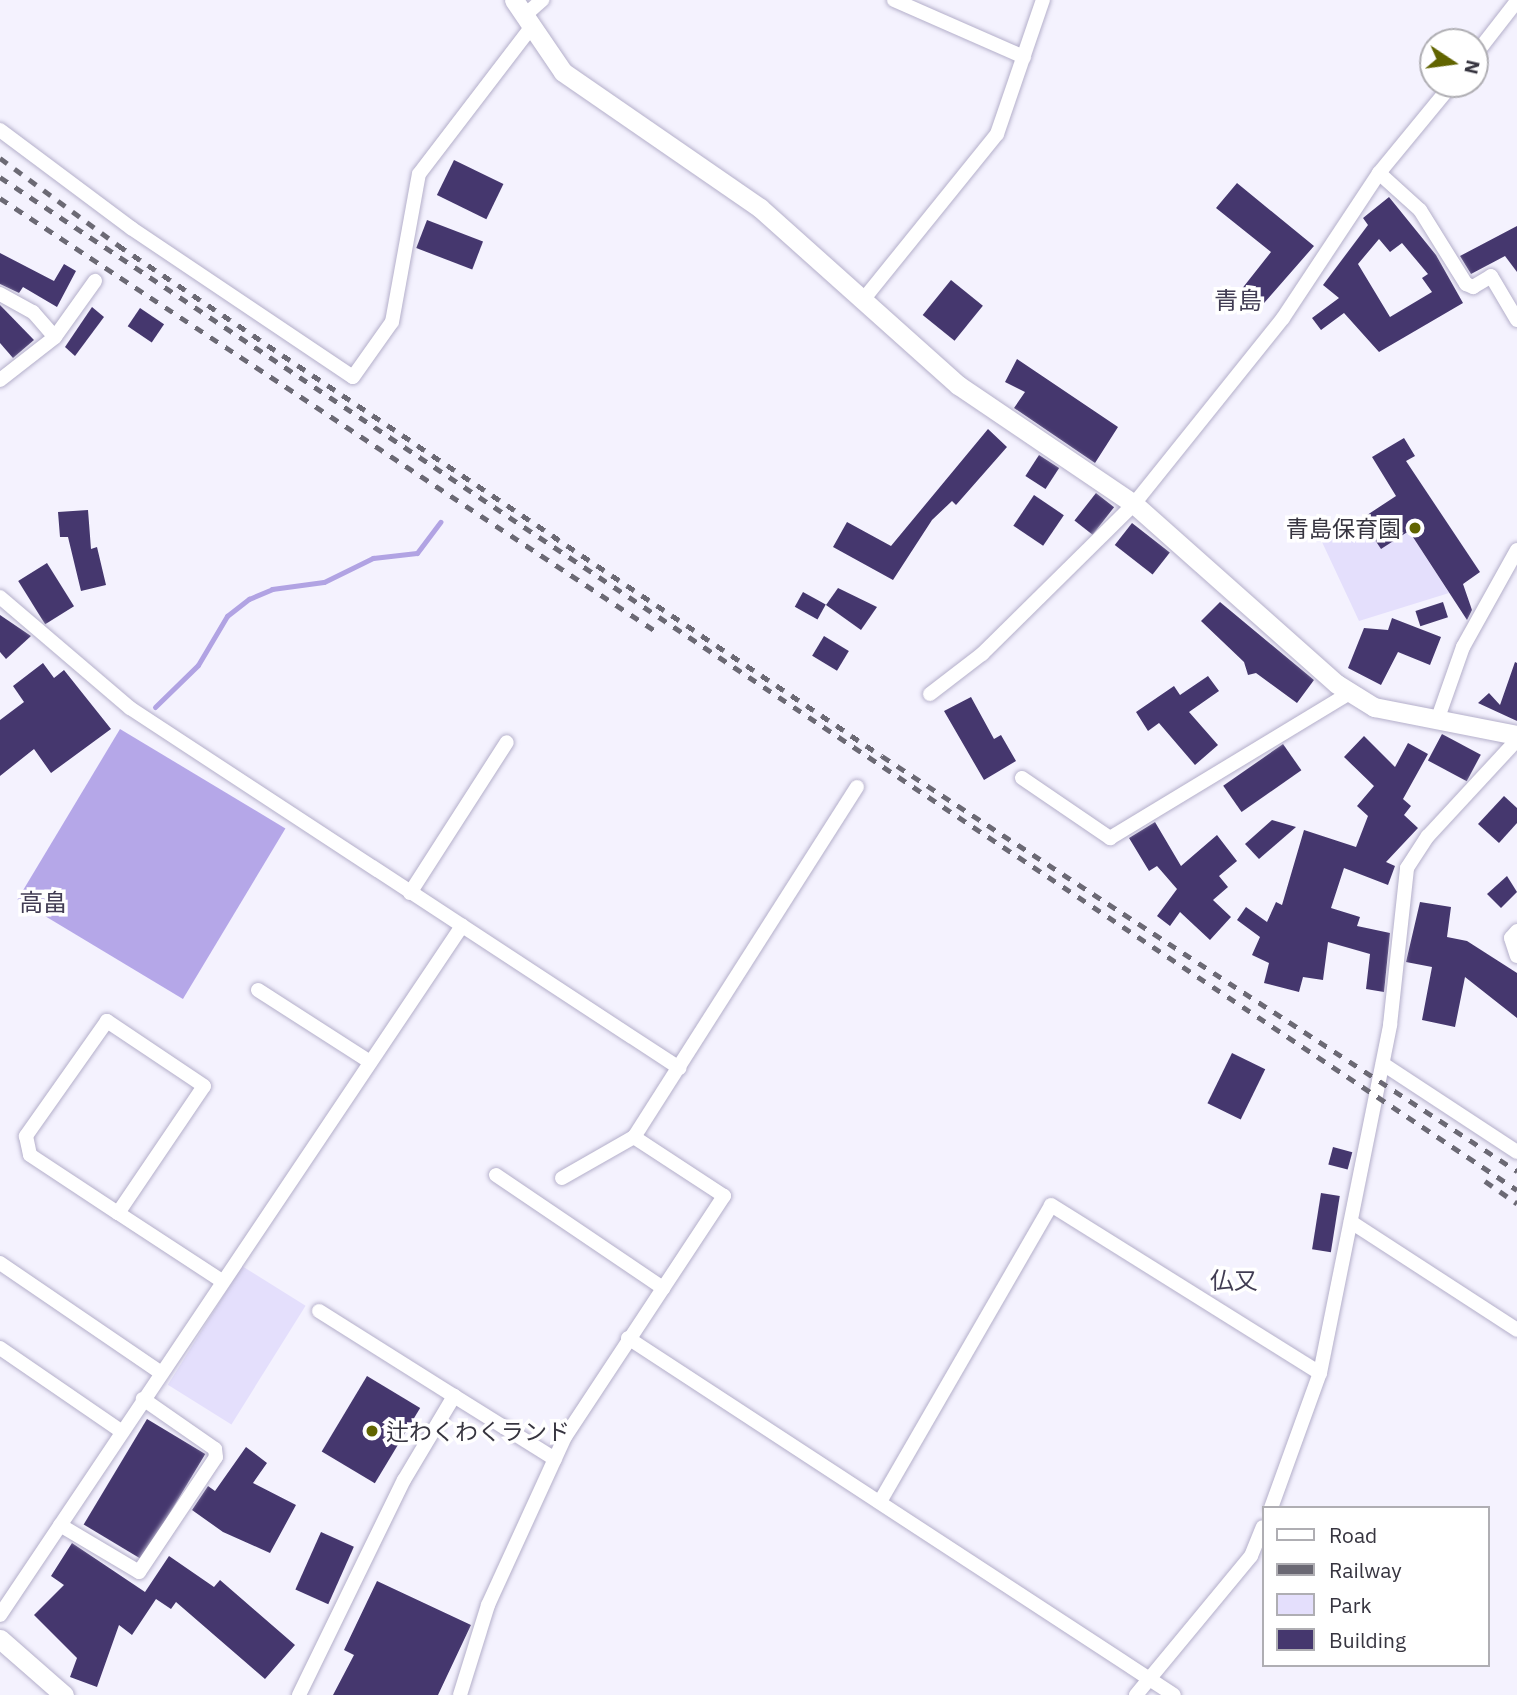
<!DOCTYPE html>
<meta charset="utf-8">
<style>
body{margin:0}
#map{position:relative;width:1517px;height:1695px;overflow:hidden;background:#f4f2fe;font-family:"IBM Plex Sans","Noto Sans JP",sans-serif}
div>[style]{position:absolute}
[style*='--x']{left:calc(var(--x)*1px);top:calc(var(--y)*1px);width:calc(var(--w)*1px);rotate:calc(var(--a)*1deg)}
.green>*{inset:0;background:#e4dffc;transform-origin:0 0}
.forest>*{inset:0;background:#b5a7e8;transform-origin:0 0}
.stream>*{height:5px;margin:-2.5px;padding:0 2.5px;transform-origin:2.5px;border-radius:2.5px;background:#b1a3e3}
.building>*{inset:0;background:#45376e;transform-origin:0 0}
.roads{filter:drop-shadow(0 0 2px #b4afca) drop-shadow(0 0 2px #b4afca)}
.street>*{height:14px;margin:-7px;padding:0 7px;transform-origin:7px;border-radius:7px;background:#fff}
.secondary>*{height:19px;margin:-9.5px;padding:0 9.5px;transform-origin:9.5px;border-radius:9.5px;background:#fff}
.rail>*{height:5px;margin-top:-2.5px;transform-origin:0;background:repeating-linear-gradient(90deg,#6b6974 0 9px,transparent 0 18px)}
.dots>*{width:19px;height:19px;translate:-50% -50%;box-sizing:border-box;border:4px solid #fff;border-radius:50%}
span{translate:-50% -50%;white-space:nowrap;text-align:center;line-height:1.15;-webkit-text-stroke:7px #fff;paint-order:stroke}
.poi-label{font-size:23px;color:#373540}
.right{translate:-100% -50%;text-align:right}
.left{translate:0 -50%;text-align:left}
.neighbourhood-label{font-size:24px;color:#413c53}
.legend{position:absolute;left:1262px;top:1506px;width:228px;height:161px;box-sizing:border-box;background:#fff;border:2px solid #afaeb3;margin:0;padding:9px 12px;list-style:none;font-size:21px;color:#373540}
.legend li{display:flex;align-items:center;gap:14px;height:35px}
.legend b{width:35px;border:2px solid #afaeb3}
.north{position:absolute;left:1419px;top:28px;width:70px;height:70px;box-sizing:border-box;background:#fff;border:2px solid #afaeb3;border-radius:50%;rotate:103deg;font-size:19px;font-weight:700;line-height:28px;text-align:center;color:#373540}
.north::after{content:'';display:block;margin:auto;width:24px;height:32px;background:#616400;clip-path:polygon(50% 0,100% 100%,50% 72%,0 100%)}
</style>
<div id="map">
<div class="green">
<i style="clip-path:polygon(1361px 519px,1381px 549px,1409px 531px,1449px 593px,1359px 621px,1322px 542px)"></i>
<i style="left:242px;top:1266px;width:75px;height:140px;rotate:32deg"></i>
</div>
<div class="forest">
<i style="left:120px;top:729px;width:193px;height:199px;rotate:31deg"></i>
</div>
<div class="stream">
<i style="--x:155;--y:707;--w:60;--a:-44.3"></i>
<i style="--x:198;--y:665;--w:57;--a:-59.4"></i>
<i style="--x:227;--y:616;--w:28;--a:-38"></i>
<i style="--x:249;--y:599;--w:25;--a:-23"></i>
<i style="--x:272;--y:589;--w:52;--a:-7.7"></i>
<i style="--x:324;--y:582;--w:55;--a:-26.1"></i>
<i style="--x:373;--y:558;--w:44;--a:-6.5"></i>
<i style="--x:417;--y:553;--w:39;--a:-53"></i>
</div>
<div class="building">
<i style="left:454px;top:160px;width:55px;height:39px;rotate:26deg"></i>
<i style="clip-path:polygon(1237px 183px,1314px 246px,1257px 311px,1237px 295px,1271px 252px,1216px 208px)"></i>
<i style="clip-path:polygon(evenodd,1389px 197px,1436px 255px,1463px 303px,1379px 352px,1344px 313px,1321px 330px,1312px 318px,1339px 298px,1323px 285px,1368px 225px,1363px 218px,1389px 197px,1379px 239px,1390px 252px,1402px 243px,1428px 274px,1422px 278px,1432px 292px,1390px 317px,1358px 264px,1379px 239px)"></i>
<i style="left:427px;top:220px;width:60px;height:30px;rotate:21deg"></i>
<i style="clip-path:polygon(1517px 226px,1517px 272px,1505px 256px,1471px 274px,1460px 256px)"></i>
<i style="clip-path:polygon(0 253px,54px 281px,64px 264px,76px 271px,57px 307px,23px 287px,19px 293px,0 284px)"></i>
<i style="left:951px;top:280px;width:41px;height:45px;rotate:39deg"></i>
<i style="clip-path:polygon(0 305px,34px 340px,13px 358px,0 343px)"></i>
<i style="clip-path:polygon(92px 307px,104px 317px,75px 356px,65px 347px)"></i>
<i style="left:140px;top:308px;width:29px;height:22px;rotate:34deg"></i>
<i style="clip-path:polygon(1017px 359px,1118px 427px,1095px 463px,1014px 408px,1025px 392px,1005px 382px)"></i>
<i style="clip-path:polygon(988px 429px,1007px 447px,956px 505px,952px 501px,932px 520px,893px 580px,833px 547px,847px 522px,891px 546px)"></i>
<i style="clip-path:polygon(1404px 438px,1415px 456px,1406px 461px,1480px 572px,1463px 584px,1472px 610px,1467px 620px,1409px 531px,1381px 549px,1361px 519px,1396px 496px,1372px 457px)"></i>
<i style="left:1039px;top:455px;width:24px;height:25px;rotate:33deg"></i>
<i style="left:1096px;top:493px;width:23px;height:35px;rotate:38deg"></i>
<i style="left:1034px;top:495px;width:36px;height:37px;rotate:34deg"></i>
<i style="clip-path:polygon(88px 510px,91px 549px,97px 547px,106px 585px,81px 591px,68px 537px,60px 537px,58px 512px)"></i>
<i style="left:1132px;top:523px;width:48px;height:28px;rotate:38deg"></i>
<i style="left:47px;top:563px;width:51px;height:34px;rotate:58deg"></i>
<i style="clip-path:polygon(838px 588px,877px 607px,861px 630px,826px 605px)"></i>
<i style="left:803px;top:592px;width:26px;height:17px;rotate:29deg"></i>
<i style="clip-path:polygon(1220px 602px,1314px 680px,1297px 703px,1256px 673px,1248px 675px,1244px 662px,1201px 621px)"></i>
<i style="left:1443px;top:602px;width:16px;height:29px;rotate:72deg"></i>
<i style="clip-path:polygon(0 615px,31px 636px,6px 659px,0 652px)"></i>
<i style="clip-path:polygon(1392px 618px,1441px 637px,1430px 665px,1398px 652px,1381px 685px,1348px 668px,1364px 628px,1388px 630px)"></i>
<i style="left:824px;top:636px;width:29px;height:23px;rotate:31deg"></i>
<i style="clip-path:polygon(1515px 662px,1517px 663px,1517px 721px,1478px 703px,1489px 693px,1500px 705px)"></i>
<i style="clip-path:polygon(43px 663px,54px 678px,64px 670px,111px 729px,51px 773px,34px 749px,0 776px,0 720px,24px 702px,13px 686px)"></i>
<i style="clip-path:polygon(1208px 676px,1219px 691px,1189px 712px,1218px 745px,1195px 765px,1159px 723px,1148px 731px,1136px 712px,1174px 686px,1180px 695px)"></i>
<i style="clip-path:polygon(971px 697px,994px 739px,1001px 735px,1016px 761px,984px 780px,944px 711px)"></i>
<i style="left:1442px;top:734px;width:44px;height:30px;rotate:28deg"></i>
<i style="clip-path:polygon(1364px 736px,1395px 767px,1408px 743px,1428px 754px,1403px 799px,1411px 806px,1404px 815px,1418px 828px,1386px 862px,1395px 866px,1388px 885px,1344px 868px,1331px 908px,1360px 917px,1357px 926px,1390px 933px,1384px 992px,1366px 989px,1370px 954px,1328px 942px,1323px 980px,1303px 977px,1299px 992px,1264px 983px,1269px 963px,1252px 955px,1260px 937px,1237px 920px,1246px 907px,1267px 922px,1276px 902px,1282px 905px,1304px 830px,1356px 847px,1368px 816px,1357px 806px,1374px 786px,1344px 757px)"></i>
<i style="left:1283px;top:744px;width:32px;height:73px;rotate:55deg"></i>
<i style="clip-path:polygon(1504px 796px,1517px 808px,1517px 823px,1499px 843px,1478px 824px)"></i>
<i style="clip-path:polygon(1272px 820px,1296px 827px,1259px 859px,1245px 844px)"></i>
<i style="clip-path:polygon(1155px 822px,1181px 866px,1217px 835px,1237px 861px,1219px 876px,1228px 887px,1213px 900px,1231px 917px,1210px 940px,1180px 912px,1170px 926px,1157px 916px,1177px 889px,1157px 866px,1149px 871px,1129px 838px)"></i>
<i style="clip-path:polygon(1507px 876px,1517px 892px,1501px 908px,1487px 894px)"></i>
<i style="clip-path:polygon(1420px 902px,1451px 907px,1447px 937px,1467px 941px,1517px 973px,1517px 1018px,1465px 977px,1455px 1027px,1422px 1020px,1432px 967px,1406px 962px)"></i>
<i style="left:1232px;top:1053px;width:37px;height:56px;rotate:26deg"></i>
<i style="left:1333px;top:1147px;width:20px;height:18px;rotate:15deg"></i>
<i style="left:1321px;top:1193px;width:19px;height:57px;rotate:9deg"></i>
<i style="left:367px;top:1376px;width:62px;height:88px;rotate:31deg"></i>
<i style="left:147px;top:1419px;width:68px;height:123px;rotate:31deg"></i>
<i style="clip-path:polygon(246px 1447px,267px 1463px,253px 1483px,296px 1505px,270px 1553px,223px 1532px,192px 1510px,208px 1486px,215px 1491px)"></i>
<i style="left:321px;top:1532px;width:36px;height:63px;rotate:24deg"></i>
<i style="clip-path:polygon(72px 1543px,145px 1592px,169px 1556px,214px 1587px,220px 1580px,295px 1645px,265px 1679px,176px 1602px,171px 1609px,156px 1599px,132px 1635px,119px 1625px,97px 1687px,70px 1677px,77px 1658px,34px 1615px,64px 1585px,51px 1576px)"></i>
<i style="clip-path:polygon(377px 1581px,471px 1625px,438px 1695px,333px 1695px,354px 1655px,344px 1650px)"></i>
</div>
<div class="roads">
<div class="street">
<i style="--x:894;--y:0;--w:142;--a:23.7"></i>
<i style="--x:525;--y:15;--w:23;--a:-41"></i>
<i style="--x:1475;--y:55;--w:68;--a:-52.1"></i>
<i style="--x:0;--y:130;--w:164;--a:36.8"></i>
<i style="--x:131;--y:228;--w:267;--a:33.9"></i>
<i style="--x:353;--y:377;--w:67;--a:-54.7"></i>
<i style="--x:392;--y:322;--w:150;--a:-79.7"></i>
<i style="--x:419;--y:174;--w:186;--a:-52.6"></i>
<i style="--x:1379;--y:173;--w:55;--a:42.1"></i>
<i style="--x:1420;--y:210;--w:87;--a:58.1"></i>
<i style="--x:1466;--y:284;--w:8;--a:23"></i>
<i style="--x:1473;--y:287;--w:21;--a:-31"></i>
<i style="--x:1491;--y:276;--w:51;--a:59.4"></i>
<i style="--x:0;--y:294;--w:38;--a:29"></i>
<i style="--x:33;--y:312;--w:33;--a:49"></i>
<i style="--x:863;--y:300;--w:213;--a:-51.1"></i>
<i style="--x:997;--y:134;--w:142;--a:-71.1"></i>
<i style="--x:0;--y:380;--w:70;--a:-38"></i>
<i style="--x:55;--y:337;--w:69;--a:-54.5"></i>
<i style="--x:0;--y:597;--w:171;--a:40.5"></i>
<i style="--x:130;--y:708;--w:657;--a:33.25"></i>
<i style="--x:930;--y:694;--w:66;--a:-37.6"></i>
<i style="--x:982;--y:654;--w:214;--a:-44.6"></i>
<i style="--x:1134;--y:504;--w:238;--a:-51.3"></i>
<i style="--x:1283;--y:318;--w:174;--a:-56.5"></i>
<i style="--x:1379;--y:173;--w:115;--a:-50.6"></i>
<i style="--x:1439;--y:715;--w:72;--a:-70.6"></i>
<i style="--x:1463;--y:647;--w:111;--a:-60.9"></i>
<i style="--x:1022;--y:778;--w:107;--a:34.3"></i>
<i style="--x:1110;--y:838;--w:282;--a:-31.2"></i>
<i style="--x:410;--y:893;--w:179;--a:-57.3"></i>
<i style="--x:1517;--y:931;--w:9;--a:131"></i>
<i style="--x:1511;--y:938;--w:19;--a:72"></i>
<i style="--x:258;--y:990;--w:133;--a:32.7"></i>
<i style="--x:1383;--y:1064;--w:160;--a:33.3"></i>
<i style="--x:496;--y:1175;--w:202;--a:34.1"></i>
<i style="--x:562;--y:1178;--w:83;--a:-29.7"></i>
<i style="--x:118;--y:1213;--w:153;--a:-55.9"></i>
<i style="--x:204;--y:1086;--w:117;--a:-146.2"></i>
<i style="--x:107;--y:1021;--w:141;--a:125.2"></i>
<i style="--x:26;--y:1136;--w:19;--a:78"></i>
<i style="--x:30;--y:1155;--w:105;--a:33.4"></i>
<i style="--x:118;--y:1213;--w:124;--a:33.2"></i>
<i style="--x:1351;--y:1222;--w:198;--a:33"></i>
<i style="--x:0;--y:1263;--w:195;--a:34.3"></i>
<i style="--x:319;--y:1311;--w:160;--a:32.2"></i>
<i style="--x:628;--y:1338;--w:652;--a:33.18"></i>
<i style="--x:0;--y:1348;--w:148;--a:34.5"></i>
<i style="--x:881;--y:1500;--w:340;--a:-60"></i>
<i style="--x:1051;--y:1205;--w:317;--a:32"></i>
<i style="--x:1271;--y:1508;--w:144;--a:-70.1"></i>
<i style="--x:1320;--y:1373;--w:355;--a:-78.6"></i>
<i style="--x:1390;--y:1025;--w:158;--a:-83.8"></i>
<i style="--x:1407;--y:868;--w:38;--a:-57"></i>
<i style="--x:1428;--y:836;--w:131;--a:-47.2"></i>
<i style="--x:60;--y:1525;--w:92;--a:30.7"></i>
<i style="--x:139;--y:1572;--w:138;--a:-56.2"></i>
<i style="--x:216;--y:1457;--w:8;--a:-97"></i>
<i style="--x:215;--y:1449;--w:88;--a:-145.2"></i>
<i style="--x:0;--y:1615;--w:830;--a:-56.16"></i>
<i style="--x:299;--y:1695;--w:239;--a:-64"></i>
<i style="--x:404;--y:1480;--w:98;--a:-59.2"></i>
<i style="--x:454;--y:1396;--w:119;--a:32"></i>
<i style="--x:460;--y:1695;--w:94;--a:-72.7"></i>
<i style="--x:488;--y:1605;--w:185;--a:-65.4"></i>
<i style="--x:565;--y:1437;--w:289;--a:-56.6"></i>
<i style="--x:724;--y:1196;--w:108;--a:-146.8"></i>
<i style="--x:634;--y:1137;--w:415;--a:-57.5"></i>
<i style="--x:1136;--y:1695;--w:180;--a:-50.4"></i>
<i style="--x:1251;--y:1556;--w:31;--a:-68"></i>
</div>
<div class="secondary">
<i style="--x:514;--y:0;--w:87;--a:55.8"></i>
<i style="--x:563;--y:72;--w:239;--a:34.6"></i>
<i style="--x:760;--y:208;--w:266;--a:41.8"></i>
<i style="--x:958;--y:385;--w:212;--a:34.1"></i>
<i style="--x:1134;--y:504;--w:271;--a:41.6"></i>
<i style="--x:1337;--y:684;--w:44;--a:31.9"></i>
<i style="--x:1374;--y:707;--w:146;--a:11.1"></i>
<i style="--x:0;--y:1639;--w:85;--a:41.2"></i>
</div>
</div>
<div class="rail">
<i style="--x:0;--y:158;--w:147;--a:36.4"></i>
<i style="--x:118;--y:245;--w:919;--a:33.78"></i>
<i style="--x:882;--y:756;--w:759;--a:33.17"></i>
<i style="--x:0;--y:177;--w:1824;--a:33.73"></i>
<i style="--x:0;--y:198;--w:784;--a:33.45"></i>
<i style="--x:1485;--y:1181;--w:39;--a:35"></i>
</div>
<div class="dots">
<i style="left:1415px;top:528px;background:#616400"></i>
<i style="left:372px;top:1431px;background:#616400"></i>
</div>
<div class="poi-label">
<span class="right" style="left:1401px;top:528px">青島保育園</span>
<span class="left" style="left:386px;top:1431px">辻わくわくランド</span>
</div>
<div class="neighbourhood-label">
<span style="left:1238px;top:301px">青島</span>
<span style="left:43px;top:903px">高畠</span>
<span style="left:1234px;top:1281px">仏又</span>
</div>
<ul class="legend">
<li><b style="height:9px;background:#fff"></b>Road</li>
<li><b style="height:9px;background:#6b6974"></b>Railway</li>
<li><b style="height:19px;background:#e4dffc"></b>Park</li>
<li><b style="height:19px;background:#45376e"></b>Building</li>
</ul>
<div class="north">N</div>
</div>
